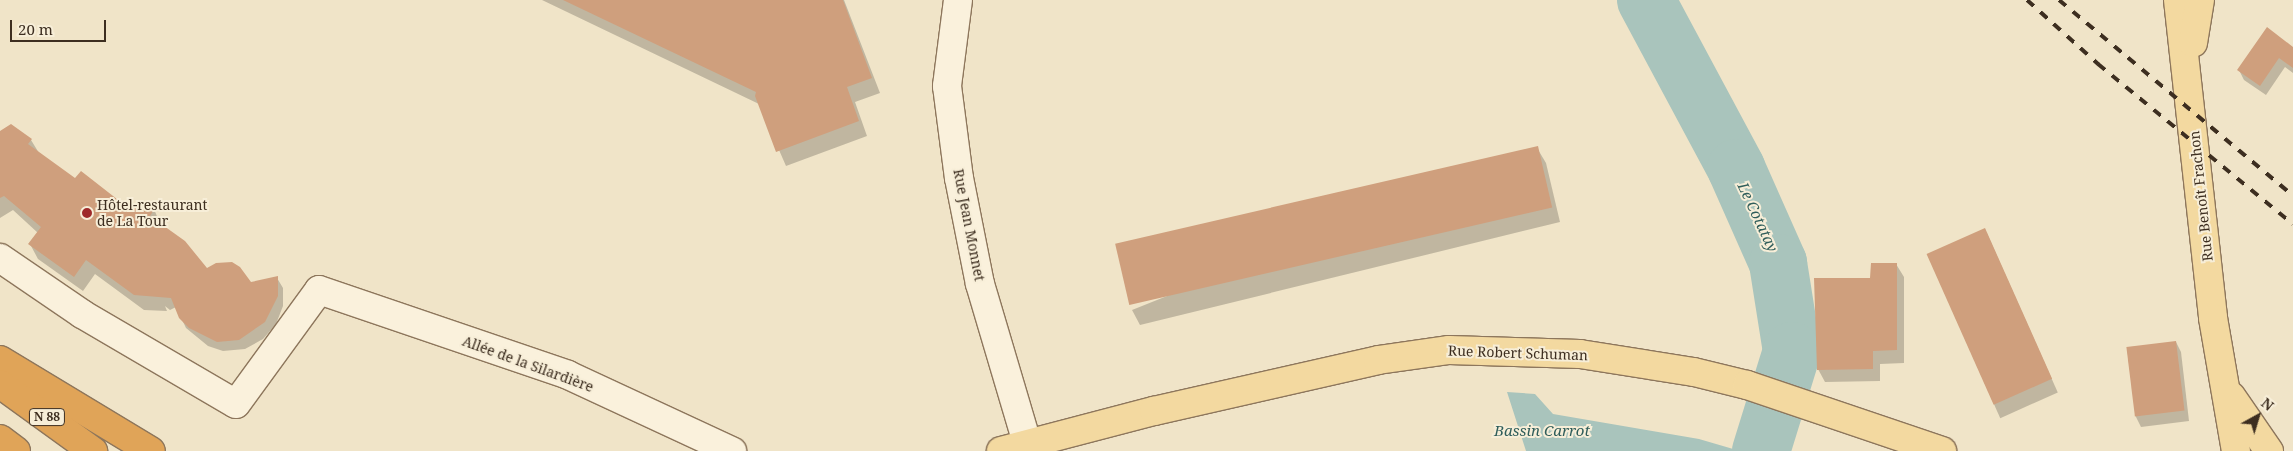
<!DOCTYPE html>
<html>
<head>
<meta charset="utf-8">
<style>
  body { margin:0 }
  #map { position:relative; width:2293px; height:451px; overflow:hidden; background:#f0e4c8; font-family:"Noto Serif",serif }
  div>[style] { position:absolute }
  .water>* { inset:0; background:#a9c4bc }
  .shadow>* { inset:0; background:#0003; transform-origin:0 0 }
  .river>* { height:58px; margin:-29px; padding:0 29px; transform-origin:29px; border-radius:29px; background:#a9c4bc }
  .building>* { inset:0; background:#cf9f7d; transform-origin:0 0 }
  .roads { filter:drop-shadow(1px 0 #8d765c) drop-shadow(-1px 0 #8d765c) drop-shadow(0 1px #8d765c) drop-shadow(0 -1px #8d765c) }
  .minor>* { height:28px; margin:-14px; padding:0 14px; transform-origin:14px; border-radius:14px; background:#faf1dc }
  .major>* { height:28px; margin:-14px; padding:0 14px; transform-origin:14px; border-radius:14px; background:#f3d9a0 }
  .highway>* { height:28px; margin:-14px; padding:0 14px; transform-origin:14px; border-radius:14px; background:#e0a458 }
  .rail>* { height:4px; margin-top:-2px; transform-origin:0; background:repeating-linear-gradient(90deg,#3d2e20 0 9px,transparent 0 18px) }
  .dots>* { width:14px; height:14px; translate:-50% -50%; box-sizing:border-box; border:2px solid #f7eed8; border-radius:50% }
  span { translate:-50% -50%; white-space:nowrap; text-align:center; line-height:1.15; -webkit-text-stroke:4px #f7eed8; paint-order:stroke }
  .shield-label span { padding:1px 4px; background:#f7eed8; border:1px solid; border-radius:4px; -webkit-text-stroke-width:0 }
  .shield-label { font-size:12px; color:#3d2e20; font-weight:700 }
  .street-label { font-size:14px; color:#3d2e20 }
  .poi-label { font-size:14px; color:#3d2e20 }
  .left { translate:0 -50%; text-align:left }
  .water-label { font-size:15px; color:#2f5d5a; font-style:italic }
  .north { position:absolute; left:2233px; top:391px; width:50px; height:50px; -webkit-text-stroke:4px #f7eed8; paint-order:stroke; rotate:39deg; font-size:14px; font-weight:700; line-height:20px; text-align:center; color:#3d2e20 }
  .north::after { content:''; display:block; margin:auto; width:18px; height:22px; background:#3d2e20; clip-path:polygon(50% 0,100% 100%,50% 72%,0 100%) }
  .scale { position:absolute; left:10px; top:20px; width:96px; height:22px; box-sizing:border-box; border:2px solid #3d2e20; border-top:0; padding-left:6px; font-size:15px; line-height:18px; white-space:nowrap; color:#3d2e20; -webkit-text-stroke:4px #f7eed8; paint-order:stroke }
</style>
</head>
<body>
<div id="map">
  <div class="water">
    <i style="clip-path:polygon(1507px 392px,1535px 394px,1553px 414px,1699px 439px,1740px 451px,1526px 451px)"></i>
  </div>
  <div class="shadow">
    <i style="clip-path:polygon(542px 0,844px 0,880px 93px,855px 102px,867px 136px,786px 166px,759px 104px)"></i>
    <i style="clip-path:polygon(2293px 48px,2293px 73px,2285px 67px,2266px 95px,2244px 80px,2239px 70px)"></i>
    <i style="clip-path:polygon(11px 125px,31px 140px,39px 153px,76px 180px,131px 212px,154px 209px,161px 226px,207px 269px,251px 283px,277px 278px,283px 288px,283px 306px,276px 324px,263px 339px,245px 349px,223px 351px,208px 346px,186px 328px,176px 307px,170px 310px,165px 306px,167px 311px,144px 310px,95px 274px,83px 291px,38px 259px,30px 244px,38px 233px,13px 210px,0 218px,0 132px)"></i>
    <i style="clip-path:polygon(1537px 148px,1546px 163px,1560px 222px,1140px 325px,1132px 310px)"></i>
    <i style="left:1985px;top:229px;width:179px;height:63px;rotate:66deg"></i>
    <i style="clip-path:polygon(1896px 264px,1904px 277px,1904px 363px,1880px 364px,1880px 381px,1825px 382px,1818px 369px,1871px 279px)"></i>
    <i style="clip-path:polygon(2176px 342px,2181px 352px,2189px 421px,2141px 427px,2136px 417px,2127px 348px)"></i>
  </div>
  <div class="river">
    <i style="left:1646px;top:0;width:191px;rotate:61.8deg"></i>
    <i style="left:1736px;top:168px;width:104px;rotate:66.1deg"></i>
    <i style="left:1778px;top:263px;width:89px;rotate:81deg"></i>
    <i style="left:1792px;top:351px;width:105px;rotate:107.2deg"></i>
  </div>
  <div class="building">
    <i style="clip-path:polygon(563px 0,843px 0,872px 78px,847px 87px,859px 121px,776px 152px,755px 96px,756px 92px)"></i>
    <i style="clip-path:polygon(2267px 27px,2293px 47px,2293px 68px,2279px 58px,2260px 86px,2237px 70px)"></i>
    <i style="clip-path:polygon(11px 124px,32px 139px,28px 144px,75px 178px,81px 171px,131px 210px,135px 205px,142px 210px,147px 202px,155px 208px,150px 216px,185px 241px,207px 268px,216px 263px,232px 262px,240px 267px,251px 282px,278px 276px,278px 296px,265px 322px,239px 340px,217px 342px,189px 328px,179px 318px,171px 298px,134px 295px,86px 260px,74px 277px,28px 244px,41px 227px,4px 196px,0 198px,0 131px)"></i>
    <i style="left:1538px;top:146px;width:63px;height:434px;rotate:77deg"></i>
    <i style="left:1985px;top:228px;width:165px;height:64px;rotate:66deg"></i>
    <i style="clip-path:polygon(1871px 263px,1897px 263px,1897px 350px,1873px 351px,1873px 369px,1817px 370px,1814px 278px,1870px 278px)"></i>
    <i style="left:2176px;top:341px;width:70px;height:50px;rotate:83deg"></i>
  </div>
  <div class="roads">
    <div class="minor">
      <i style="left:958px;top:0;width:87px;rotate:97.3deg"></i>
      <i style="left:947px;top:86px;width:93px;rotate:82.6deg"></i>
      <i style="left:959px;top:178px;width:108px;rotate:78.8deg"></i>
      <i style="left:980px;top:284px;width:169px;rotate:73.5deg"></i>
      <i style="left:0;top:258px;width:99px;rotate:34.3deg"></i>
      <i style="left:82px;top:314px;width:178px;rotate:30.3deg"></i>
      <i style="left:236px;top:404px;width:141px;rotate:-53.9deg"></i>
      <i style="left:319px;top:290px;width:263px;rotate:18.8deg"></i>
      <i style="left:568px;top:375px;width:181px;rotate:24.9deg"></i>
    </div>
    <div class="major">
      <i style="left:2178px;top:0;width:320px;rotate:83.7deg"></i>
      <i style="left:2213px;top:318px;width:135px;rotate:80.2deg"></i>
      <i style="left:2193px;top:43px;width:44px;rotate:-80.8deg"></i>
      <i style="left:2231px;top:396px;width:67px;rotate:55.4deg"></i>
      <i style="left:1001px;top:451px;width:158px;rotate:-14.7deg"></i>
      <i style="left:1154px;top:411px;width:230px;rotate:-12.8deg"></i>
      <i style="left:1378px;top:360px;width:72px;rotate:-8deg"></i>
      <i style="left:1449px;top:350px;width:131px;rotate:1.7deg"></i>
      <i style="left:1580px;top:354px;width:115px;rotate:9deg"></i>
      <i style="left:1694px;top:372px;width:55px;rotate:13.8deg"></i>
      <i style="left:1747px;top:385px;width:206px;rotate:18.7deg"></i>
    </div>
    <div class="highway">
      <i style="left:0;top:360px;width:176px;rotate:31.1deg"></i>
      <i style="left:0;top:384px;width:115px;rotate:35.8deg"></i>
      <i style="left:0;top:439px;width:20px;rotate:37deg"></i>
    </div>
  </div>
  <div class="rail">
    <i style="left:2027px;top:0;width:96px;rotate:42deg"></i>
    <i style="left:2098px;top:64px;width:252px;rotate:39.4deg"></i>
    <i style="left:2059px;top:0;width:305px;rotate:39.9deg"></i>
  </div>
  <div class="dots">
    <i style="left:87px;top:213px;background:#9e2a2b"></i>
  </div>
  <div class="shield-label">
    <span style="left:47px;top:417px">N 88</span>
  </div>
  <div class="street-label">
    <span style="left:2201px;top:196px;rotate:-96deg">Rue Benoît Frachon</span>
    <span style="left:969px;top:225px;rotate:79deg">Rue Jean Monnet</span>
    <span style="left:1518px;top:353px;rotate:2deg">Rue Robert Schuman</span>
    <span style="left:528px;top:364px;rotate:20deg">Allée de la Silardière</span>
  </div>
  <div class="poi-label">
    <span class="left" style="left:97px;top:213px">Hôtel-restaurant<br>de La Tour</span>
  </div>
  <div class="water-label">
    <span style="left:1758px;top:217px;rotate:65deg">Le Cotatay</span>
    <span style="left:1542px;top:431px">Bassin Carrot</span>
  </div>
  <div class="north">N</div>
  <div class="scale">20 m</div>
</div>
</body>
</html>
